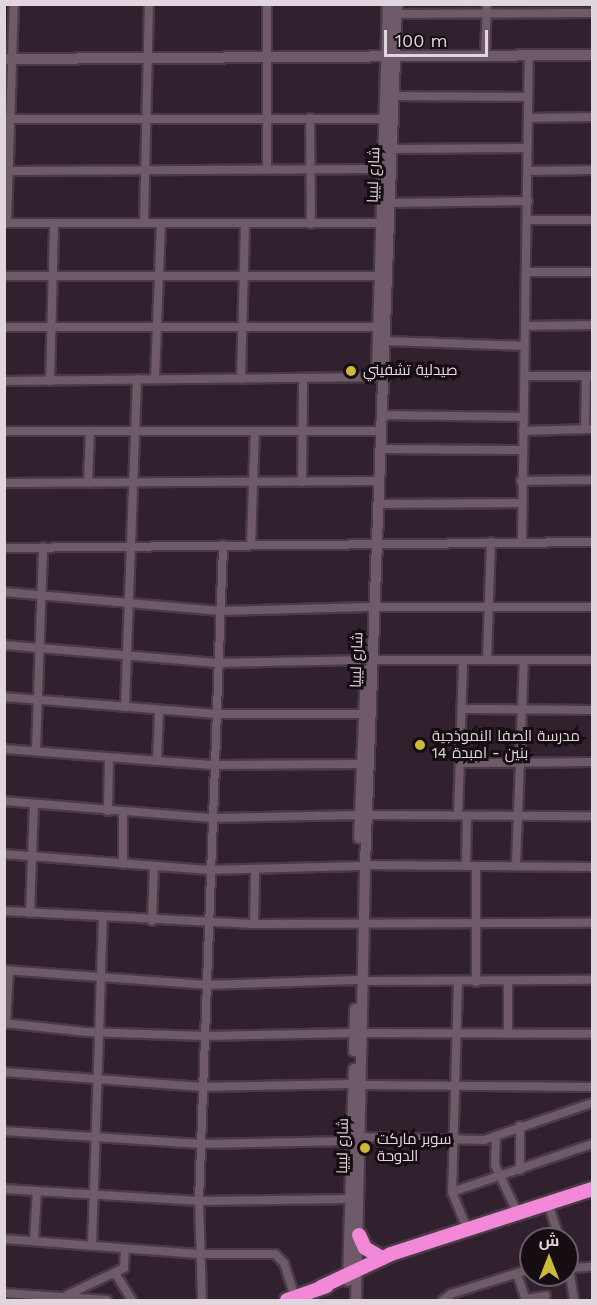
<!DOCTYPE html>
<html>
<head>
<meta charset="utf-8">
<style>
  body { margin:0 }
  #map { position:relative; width:597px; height:1305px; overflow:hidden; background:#31202d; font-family:"Work Sans",Cairo,sans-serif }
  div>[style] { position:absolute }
  .roads { filter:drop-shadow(2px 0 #493b45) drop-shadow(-2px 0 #493b45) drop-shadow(0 2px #493b45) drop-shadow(0 -2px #493b45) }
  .street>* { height:8px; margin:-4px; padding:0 4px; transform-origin:4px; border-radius:4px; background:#6e5a68 }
  .secondary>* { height:10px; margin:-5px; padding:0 5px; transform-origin:5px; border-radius:5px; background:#6e5a68 }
  .highway>* { height:14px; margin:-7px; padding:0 7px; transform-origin:7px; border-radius:7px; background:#f288d7 }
  .dots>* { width:16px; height:16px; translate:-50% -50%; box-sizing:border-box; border:3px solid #150d12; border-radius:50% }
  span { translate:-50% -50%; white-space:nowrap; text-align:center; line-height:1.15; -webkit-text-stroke:6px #150d12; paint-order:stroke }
  .street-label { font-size:15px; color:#e2d6de }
  .poi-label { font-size:15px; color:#e2d6de }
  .left { translate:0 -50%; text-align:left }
  .frame { position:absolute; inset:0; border:6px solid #e2d6de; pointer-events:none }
  .north { position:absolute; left:519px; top:1227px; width:60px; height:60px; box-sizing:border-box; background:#150d12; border:2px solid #675d64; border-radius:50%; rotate:0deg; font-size:16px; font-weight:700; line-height:24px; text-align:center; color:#e2d6de }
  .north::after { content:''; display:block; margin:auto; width:21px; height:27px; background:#cdb938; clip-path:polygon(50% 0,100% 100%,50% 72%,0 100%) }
  .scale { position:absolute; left:384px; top:30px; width:104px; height:27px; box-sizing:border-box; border:3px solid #e2d6de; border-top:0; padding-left:8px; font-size:18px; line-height:21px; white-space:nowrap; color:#e2d6de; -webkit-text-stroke:4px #150d12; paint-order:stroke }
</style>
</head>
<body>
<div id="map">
  <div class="roads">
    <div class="street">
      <i style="left:393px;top:14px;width:199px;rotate:-0.3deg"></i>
      <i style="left:485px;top:55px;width:51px;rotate:-87.8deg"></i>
      <i style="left:394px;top:96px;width:134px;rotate:0.4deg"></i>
      <i style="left:310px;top:118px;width:106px;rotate:89.5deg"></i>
      <i style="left:528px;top:118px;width:64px;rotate:-0.9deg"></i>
      <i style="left:4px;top:119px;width:380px"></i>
      <i style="left:392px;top:149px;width:135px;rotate:-0.4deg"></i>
      <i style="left:267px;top:169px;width:165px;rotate:-90deg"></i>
      <i style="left:4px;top:171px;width:379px;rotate:-0.3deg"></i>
      <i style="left:528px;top:171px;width:64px;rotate:-0.9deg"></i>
      <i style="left:390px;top:203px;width:138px;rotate:-0.8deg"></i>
      <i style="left:528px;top:220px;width:64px"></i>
      <i style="left:4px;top:223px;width:377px"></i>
      <i style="left:7px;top:223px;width:219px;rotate:-88.2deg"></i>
      <i style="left:144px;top:223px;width:219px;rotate:-88.7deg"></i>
      <i style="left:527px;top:272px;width:65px"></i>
      <i style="left:4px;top:276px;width:380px"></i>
      <i style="left:526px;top:326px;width:66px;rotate:-0.9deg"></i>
      <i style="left:4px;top:327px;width:374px"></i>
      <i style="left:385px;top:341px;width:140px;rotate:2deg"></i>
      <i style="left:525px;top:376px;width:67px"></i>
      <i style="left:155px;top:378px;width:155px;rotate:-87.8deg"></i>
      <i style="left:241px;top:379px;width:154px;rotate:-88.5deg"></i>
      <i style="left:4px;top:381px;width:372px;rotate:-0.6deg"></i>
      <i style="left:50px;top:381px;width:157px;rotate:-88.5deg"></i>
      <i style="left:382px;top:415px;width:141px;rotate:0.8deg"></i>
      <i style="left:585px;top:429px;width:53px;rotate:-88.9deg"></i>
      <i style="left:4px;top:431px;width:370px"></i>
      <i style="left:523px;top:431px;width:69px;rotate:-1.7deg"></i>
      <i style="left:380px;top:449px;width:143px;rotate:0.4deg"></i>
      <i style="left:521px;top:481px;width:71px;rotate:-0.8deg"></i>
      <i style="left:302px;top:482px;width:103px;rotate:-89.4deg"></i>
      <i style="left:4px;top:483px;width:369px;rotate:-0.3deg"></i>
      <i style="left:88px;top:483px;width:51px;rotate:-87.8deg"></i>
      <i style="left:379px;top:504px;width:143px;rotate:-0.4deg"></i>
      <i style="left:522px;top:542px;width:487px;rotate:-89.2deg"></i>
      <i style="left:251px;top:543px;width:112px;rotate:-88deg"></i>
      <i style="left:4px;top:548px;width:588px;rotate:-0.58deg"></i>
      <i style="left:4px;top:592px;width:217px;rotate:5deg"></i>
      <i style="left:220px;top:611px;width:149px;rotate:-1.5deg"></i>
      <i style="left:375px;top:607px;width:217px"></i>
      <i style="left:4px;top:645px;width:214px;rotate:4.8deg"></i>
      <i style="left:217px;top:663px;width:149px;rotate:-1.2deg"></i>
      <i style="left:373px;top:660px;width:219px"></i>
      <i style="left:487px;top:660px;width:118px;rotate:-88.1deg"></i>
      <i style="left:4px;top:697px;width:213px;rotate:4.6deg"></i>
      <i style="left:216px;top:714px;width:148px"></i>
      <i style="left:125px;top:707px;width:328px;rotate:-87.9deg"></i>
      <i style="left:463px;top:709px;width:129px;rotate:0.4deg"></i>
      <i style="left:4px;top:749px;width:211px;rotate:4.4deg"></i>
      <i style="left:214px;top:765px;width:148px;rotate:-0.4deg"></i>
      <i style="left:36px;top:751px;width:204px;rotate:-88deg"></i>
      <i style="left:157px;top:761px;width:50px;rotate:-87.7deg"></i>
      <i style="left:461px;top:763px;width:131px;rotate:-0.4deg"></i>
      <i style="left:4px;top:801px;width:209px;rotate:4.7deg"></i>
      <i style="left:212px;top:818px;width:148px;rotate:-1.2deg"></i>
      <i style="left:108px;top:811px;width:53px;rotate:-88.9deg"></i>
      <i style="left:367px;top:815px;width:225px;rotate:0.3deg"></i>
      <i style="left:458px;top:815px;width:154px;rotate:-88.1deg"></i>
      <i style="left:4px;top:854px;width:205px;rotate:4.5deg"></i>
      <i style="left:208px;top:870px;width:150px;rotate:-1.5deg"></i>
      <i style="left:123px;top:864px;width:52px;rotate:-90deg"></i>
      <i style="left:365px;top:865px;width:227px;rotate:0.5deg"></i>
      <i style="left:516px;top:865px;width:205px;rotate:-87.8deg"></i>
      <i style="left:466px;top:866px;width:50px;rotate:-88.9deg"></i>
      <i style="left:4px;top:911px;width:250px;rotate:3deg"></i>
      <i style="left:254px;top:924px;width:338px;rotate:-0.2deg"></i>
      <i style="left:30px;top:913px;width:109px;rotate:-87.9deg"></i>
      <i style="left:152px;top:921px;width:55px;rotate:-87.9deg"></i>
      <i style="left:254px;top:924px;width:53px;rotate:-88.9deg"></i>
      <i style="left:4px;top:970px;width:203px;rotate:4.2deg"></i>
      <i style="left:206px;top:985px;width:150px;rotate:-1.9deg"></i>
      <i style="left:363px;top:981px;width:229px;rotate:-0.3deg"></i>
      <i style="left:458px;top:982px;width:210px;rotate:91.6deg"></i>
      <i style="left:452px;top:1192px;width:42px;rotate:67.7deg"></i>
      <i style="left:476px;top:982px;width:116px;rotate:-90deg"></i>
      <i style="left:4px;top:1023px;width:83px;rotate:6.2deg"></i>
      <i style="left:87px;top:1032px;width:117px;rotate:2deg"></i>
      <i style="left:204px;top:1036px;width:150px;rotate:-1.1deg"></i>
      <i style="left:6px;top:1024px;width:54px;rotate:-86.8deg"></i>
      <i style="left:361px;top:1033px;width:231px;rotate:0.2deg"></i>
      <i style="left:508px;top:1033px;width:52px;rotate:-90deg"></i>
      <i style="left:4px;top:1072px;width:199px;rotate:4.3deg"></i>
      <i style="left:202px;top:1087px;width:151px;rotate:-1.1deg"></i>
      <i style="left:361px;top:1085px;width:231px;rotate:0.5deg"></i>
      <i style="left:520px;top:1126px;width:44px;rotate:90deg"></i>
      <i style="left:4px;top:1131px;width:197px;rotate:3.8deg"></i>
      <i style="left:201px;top:1144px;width:151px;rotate:-1.1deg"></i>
      <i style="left:496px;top:1136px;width:29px;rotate:92deg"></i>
      <i style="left:495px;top:1165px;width:52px;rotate:64.9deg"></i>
      <i style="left:359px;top:1137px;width:125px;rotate:1.4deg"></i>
      <i style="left:484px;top:1140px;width:114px;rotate:-18.9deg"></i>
      <i style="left:4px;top:1189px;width:195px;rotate:3.5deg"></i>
      <i style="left:199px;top:1201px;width:151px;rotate:-0.8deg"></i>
      <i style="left:452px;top:1192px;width:148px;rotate:-18.9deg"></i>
      <i style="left:547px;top:1201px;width:40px;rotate:71.1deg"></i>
      <i style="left:4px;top:1239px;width:195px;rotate:4.4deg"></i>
      <i style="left:198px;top:1254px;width:77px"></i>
      <i style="left:275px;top:1254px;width:13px;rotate:45deg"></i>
      <i style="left:284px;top:1263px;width:36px;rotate:72deg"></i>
      <i style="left:34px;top:1241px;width:50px;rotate:-86.6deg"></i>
      <i style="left:92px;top:1246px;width:327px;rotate:-88.1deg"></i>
      <i style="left:567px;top:1256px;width:45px;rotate:81deg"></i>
      <i style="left:570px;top:1268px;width:22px;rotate:-3deg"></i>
      <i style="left:115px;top:1273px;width:32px;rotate:58deg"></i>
      <i style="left:517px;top:1274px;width:28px;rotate:71deg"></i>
      <i style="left:4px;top:1293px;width:103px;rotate:3.9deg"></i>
      <i style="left:67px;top:1295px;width:63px;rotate:-25.3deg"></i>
      <i style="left:124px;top:1268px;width:19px;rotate:-87deg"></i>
      <i style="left:526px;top:1299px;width:20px;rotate:-9deg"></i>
      <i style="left:202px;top:1300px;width:99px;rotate:-91.7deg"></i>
      <i style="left:199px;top:1201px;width:656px;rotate:-87.9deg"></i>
      <i style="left:443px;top:1300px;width:10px;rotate:-37deg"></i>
      <i style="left:451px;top:1294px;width:84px;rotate:-17.4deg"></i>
    </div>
    <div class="secondary">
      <i style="left:4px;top:59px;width:588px;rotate:-0.39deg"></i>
      <i style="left:377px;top:370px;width:366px;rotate:-88.3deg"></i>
      <i style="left:359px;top:838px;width:168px;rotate:-87.6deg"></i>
      <i style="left:354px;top:1051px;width:42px;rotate:-88.6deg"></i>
      <i style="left:348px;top:1281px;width:212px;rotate:-88.4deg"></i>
      <i style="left:356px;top:1300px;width:435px;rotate:-88.8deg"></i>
      <i style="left:365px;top:865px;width:862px;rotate:-87.87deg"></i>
    </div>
    <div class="highway">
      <i style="left:359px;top:1235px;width:14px;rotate:65deg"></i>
      <i style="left:365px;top:1248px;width:20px;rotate:30deg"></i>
      <i style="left:321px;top:1287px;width:77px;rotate:-25.2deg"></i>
      <i style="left:391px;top:1254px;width:211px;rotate:-17.9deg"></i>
      <i style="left:287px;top:1300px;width:42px;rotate:-19.3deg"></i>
    </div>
  </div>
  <div class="dots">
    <i style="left:351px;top:371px;background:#cdb938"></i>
    <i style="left:420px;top:745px;background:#cdb938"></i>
    <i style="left:365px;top:1148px;background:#cdb938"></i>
  </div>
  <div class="street-label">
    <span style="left:374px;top:175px;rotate:-88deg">شارع ليبيا</span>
    <span style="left:357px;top:660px;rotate:-88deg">شارع ليبيا</span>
    <span style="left:343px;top:1146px;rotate:-89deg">شارع ليبيا</span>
  </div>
  <div class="poi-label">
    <span class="left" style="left:363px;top:371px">صيدلية تشفيني</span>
    <span class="left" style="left:432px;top:745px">مدرسة الصفا النموذجية<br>بنين - امبدة 14</span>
    <span class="left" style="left:377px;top:1148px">سوبر ماركت<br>الدوحة</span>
  </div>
  <div class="frame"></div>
  <div class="north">ش</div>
  <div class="scale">100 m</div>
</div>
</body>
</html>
